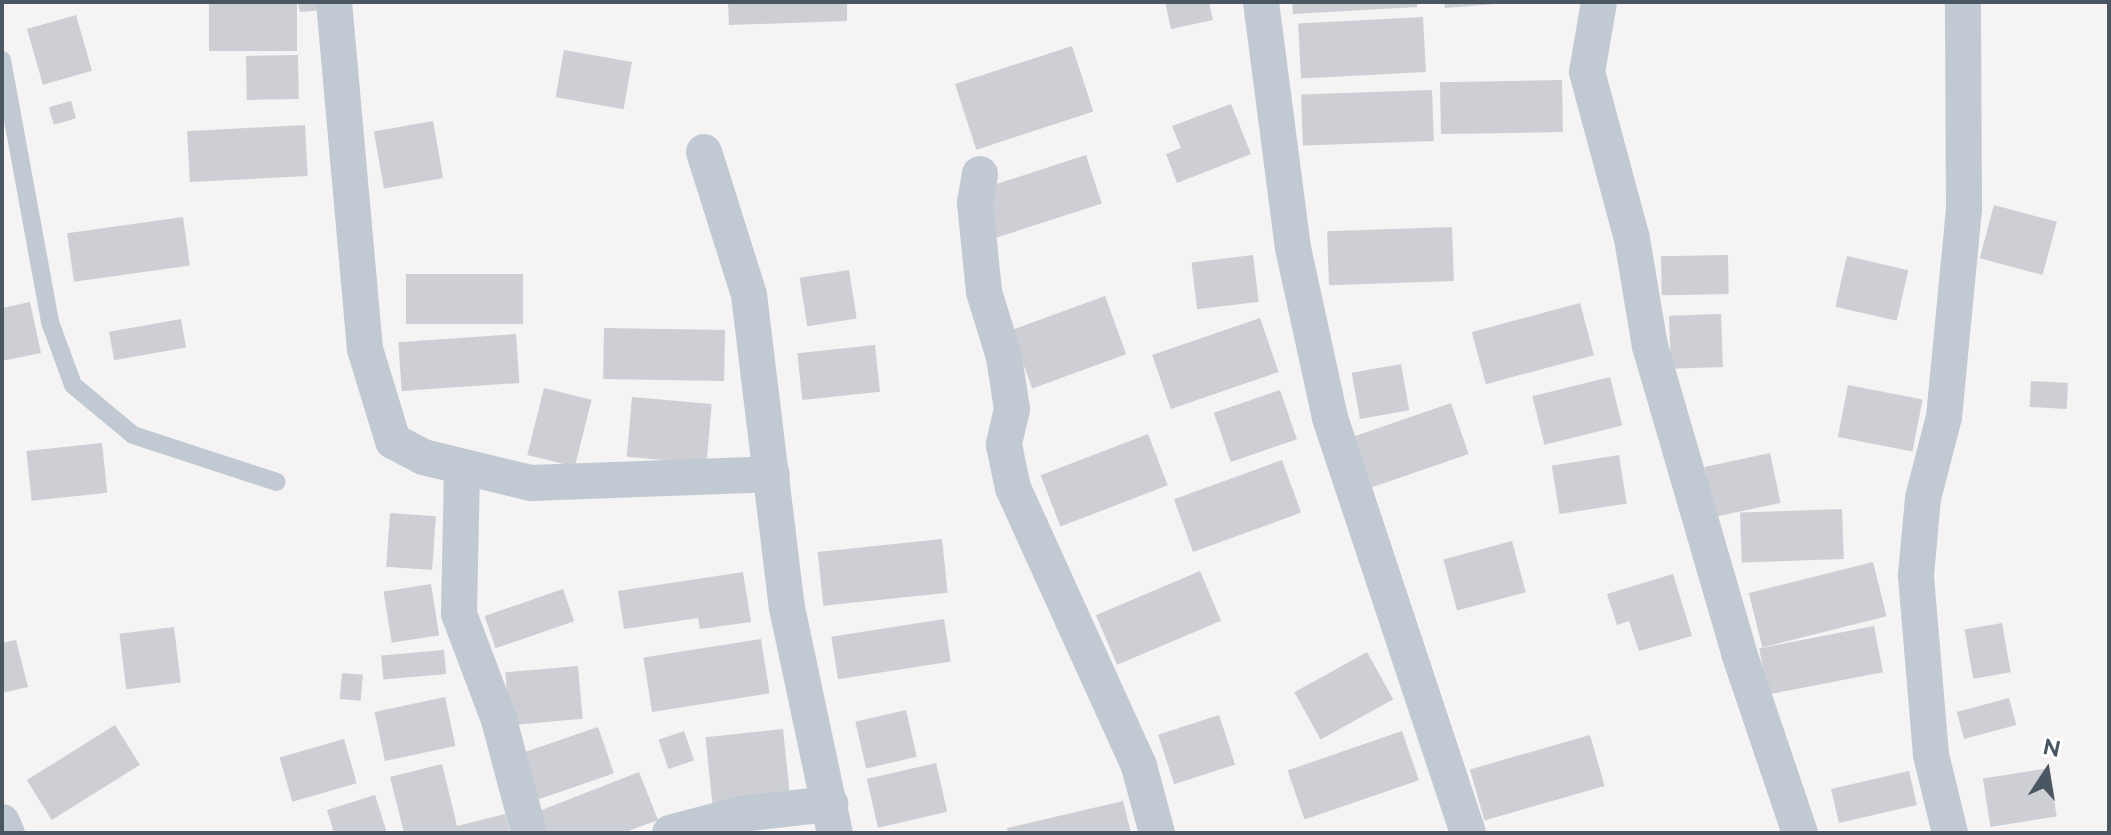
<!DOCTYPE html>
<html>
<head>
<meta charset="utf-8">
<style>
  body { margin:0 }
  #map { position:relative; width:2111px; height:835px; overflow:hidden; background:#f5f3f3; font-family:Raleway,sans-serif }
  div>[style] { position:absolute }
  .building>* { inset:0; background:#cdcfd5; transform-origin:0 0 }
  .lane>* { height:18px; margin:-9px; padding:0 9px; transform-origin:9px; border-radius:9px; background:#c1cad2 }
  .street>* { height:36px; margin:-18px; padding:0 18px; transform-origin:18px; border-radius:18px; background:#c1cad2 }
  span { translate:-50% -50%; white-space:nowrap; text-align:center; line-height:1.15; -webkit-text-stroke:7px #fff; paint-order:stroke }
  .frame { position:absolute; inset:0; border:4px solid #4a5661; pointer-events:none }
  .north { position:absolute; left:2007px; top:731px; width:80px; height:80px; -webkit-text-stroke:6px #fff; paint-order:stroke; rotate:12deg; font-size:22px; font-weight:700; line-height:32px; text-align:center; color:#4a5661 }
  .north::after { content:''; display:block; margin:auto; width:28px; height:36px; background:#4a5661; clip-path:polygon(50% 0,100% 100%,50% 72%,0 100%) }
</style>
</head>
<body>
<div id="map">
  <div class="building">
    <i style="left:209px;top:2px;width:88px;height:49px"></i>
    <i style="clip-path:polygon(298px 2px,324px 2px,325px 10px,300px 12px)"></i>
    <i style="clip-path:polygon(728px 2px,847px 2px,847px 21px,729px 25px)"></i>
    <i style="clip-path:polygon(1165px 2px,1209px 2px,1213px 20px,1171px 29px)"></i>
    <i style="clip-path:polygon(1292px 2px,1417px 2px,1417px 7px,1293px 14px)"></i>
    <i style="clip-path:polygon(1444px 2px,1494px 2px,1494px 4px,1445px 8px)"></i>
    <i style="left:76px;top:15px;width:58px;height:51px;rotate:74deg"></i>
    <i style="left:1423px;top:17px;width:55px;height:125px;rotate:87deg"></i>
    <i style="left:1072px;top:46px;width:69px;height:123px;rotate:72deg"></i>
    <i style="left:564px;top:50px;width:69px;height:48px;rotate:10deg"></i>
    <i style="left:298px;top:55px;width:44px;height:52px;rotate:89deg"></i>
    <i style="left:1562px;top:80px;width:52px;height:122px;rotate:89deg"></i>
    <i style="left:1432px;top:90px;width:51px;height:131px;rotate:88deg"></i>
    <i style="left:71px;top:101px;width:18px;height:23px;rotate:74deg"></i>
    <i style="clip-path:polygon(1231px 104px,1251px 154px,1177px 183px,1166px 154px,1181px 148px,1172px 126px)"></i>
    <i style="left:433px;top:121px;width:58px;height:60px;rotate:80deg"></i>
    <i style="left:305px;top:125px;width:51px;height:118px;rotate:87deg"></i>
    <i style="left:1086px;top:155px;width:51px;height:112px;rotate:72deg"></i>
    <i style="left:1994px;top:205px;width:65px;height:55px;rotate:15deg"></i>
    <i style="left:183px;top:217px;width:49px;height:117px;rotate:82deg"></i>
    <i style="left:1452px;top:227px;width:54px;height:125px;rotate:88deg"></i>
    <i style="left:1253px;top:255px;width:47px;height:62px;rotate:83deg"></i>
    <i style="left:1728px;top:255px;width:39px;height:67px;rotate:89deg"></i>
    <i style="left:1847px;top:256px;width:63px;height:52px;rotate:13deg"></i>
    <i style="left:849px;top:270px;width:49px;height:50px;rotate:81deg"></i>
    <i style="left:523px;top:274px;width:50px;height:117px;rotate:90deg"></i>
    <i style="left:1105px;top:296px;width:62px;height:100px;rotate:70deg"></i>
    <i style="clip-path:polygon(30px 302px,41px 353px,2px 361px,2px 308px)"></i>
    <i style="left:1580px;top:303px;width:54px;height:112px;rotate:75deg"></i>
    <i style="left:1721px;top:314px;width:53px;height:52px;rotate:88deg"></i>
    <i style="left:1260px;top:318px;width:57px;height:114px;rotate:71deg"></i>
    <i style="left:181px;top:319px;width:29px;height:73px;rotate:80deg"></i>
    <i style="left:604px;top:328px;width:121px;height:51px;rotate:1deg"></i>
    <i style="left:516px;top:334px;width:49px;height:118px;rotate:86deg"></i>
    <i style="left:875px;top:345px;width:47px;height:78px;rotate:84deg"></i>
    <i style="left:1401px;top:364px;width:47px;height:50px;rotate:80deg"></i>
    <i style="left:1610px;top:377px;width:50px;height:80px;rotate:76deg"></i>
    <i style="left:2031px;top:381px;width:37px;height:26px;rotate:3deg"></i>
    <i style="left:1848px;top:385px;width:76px;height:53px;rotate:11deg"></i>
    <i style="left:544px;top:388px;width:49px;height:69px;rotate:14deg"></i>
    <i style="left:1280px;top:390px;width:52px;height:70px;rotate:71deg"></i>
    <i style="left:632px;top:397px;width:80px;height:60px;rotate:5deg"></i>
    <i style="left:1451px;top:403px;width:54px;height:102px;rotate:71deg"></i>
    <i style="left:1148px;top:434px;width:55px;height:115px;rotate:69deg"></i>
    <i style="left:102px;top:443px;width:50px;height:76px;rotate:84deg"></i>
    <i style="left:1770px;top:453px;width:51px;height:67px;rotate:78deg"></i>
    <i style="left:1619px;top:455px;width:49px;height:68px;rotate:81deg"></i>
    <i style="left:1282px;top:460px;width:56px;height:115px;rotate:70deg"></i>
    <i style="left:1842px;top:509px;width:50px;height:102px;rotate:88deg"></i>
    <i style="left:390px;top:513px;width:46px;height:54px;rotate:4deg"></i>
    <i style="left:942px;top:539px;width:54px;height:125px;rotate:84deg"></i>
    <i style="left:1512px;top:541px;width:53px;height:71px;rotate:75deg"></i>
    <i style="left:1873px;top:562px;width:56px;height:128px;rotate:76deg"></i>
    <i style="left:1200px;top:571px;width:54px;height:113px;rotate:67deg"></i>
    <i style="clip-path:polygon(743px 572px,751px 622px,700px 629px,698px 618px,624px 629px,618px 591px)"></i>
    <i style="clip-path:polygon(1673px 574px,1692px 636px,1639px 651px,1629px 621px,1617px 625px,1607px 594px)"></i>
    <i style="left:431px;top:584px;width:52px;height:48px;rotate:81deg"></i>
    <i style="left:563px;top:589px;width:34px;height:83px;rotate:71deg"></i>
    <i style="left:944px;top:619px;width:43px;height:114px;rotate:81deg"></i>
    <i style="left:2002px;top:623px;width:50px;height:38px;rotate:80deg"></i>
    <i style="left:1874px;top:626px;width:47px;height:117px;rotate:79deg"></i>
    <i style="left:174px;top:627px;width:56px;height:55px;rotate:83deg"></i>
    <i style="left:761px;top:639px;width:55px;height:119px;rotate:81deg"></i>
    <i style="clip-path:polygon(16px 640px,28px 687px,2px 693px,2px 643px)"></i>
    <i style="left:444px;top:650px;width:24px;height:63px;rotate:85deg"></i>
    <i style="left:1367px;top:652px;width:54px;height:83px;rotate:61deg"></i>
    <i style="left:578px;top:666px;width:53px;height:73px;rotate:85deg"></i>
    <i style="left:342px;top:673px;width:21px;height:26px;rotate:5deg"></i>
    <i style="left:445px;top:697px;width:50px;height:72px;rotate:78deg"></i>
    <i style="left:2009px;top:698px;width:28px;height:54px;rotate:75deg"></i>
    <i style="left:906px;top:710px;width:48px;height:52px;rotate:77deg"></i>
    <i style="left:1219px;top:715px;width:52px;height:64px;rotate:72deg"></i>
    <i style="left:115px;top:725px;width:47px;height:104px;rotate:58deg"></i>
    <i style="left:598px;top:727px;width:49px;height:81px;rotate:71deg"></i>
    <i style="left:783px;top:729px;width:69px;height:78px;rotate:84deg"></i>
    <i style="left:684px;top:731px;width:31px;height:27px;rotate:71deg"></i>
    <i style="left:1402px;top:731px;width:52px;height:121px;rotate:71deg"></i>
    <i style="left:1590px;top:735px;width:53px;height:125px;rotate:74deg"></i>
    <i style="left:344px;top:739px;width:46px;height:67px;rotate:74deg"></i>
    <i style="left:936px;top:763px;width:50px;height:71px;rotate:77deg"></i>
    <i style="clip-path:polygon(442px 764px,457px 826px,505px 814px,510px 833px,404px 833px,390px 777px)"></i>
    <i style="left:2049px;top:768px;width:49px;height:67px;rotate:81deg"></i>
    <i style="left:1909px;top:771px;width:35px;height:80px;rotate:77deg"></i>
    <i style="clip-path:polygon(639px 772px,658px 820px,623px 833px,548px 833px,539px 811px)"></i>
    <i style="clip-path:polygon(375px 795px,387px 833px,334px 833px,327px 810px)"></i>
    <i style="clip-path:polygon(1123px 801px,1131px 833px,1008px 833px,1007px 828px)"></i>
  </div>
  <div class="lane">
    <i style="left:2px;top:60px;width:266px;rotate:79.6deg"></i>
    <i style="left:50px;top:322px;width:67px;rotate:69.9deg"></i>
    <i style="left:73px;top:385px;width:78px;rotate:39.8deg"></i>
    <i style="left:133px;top:435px;width:151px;rotate:18.1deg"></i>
  </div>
  <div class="street">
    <i style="left:334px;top:2px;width:348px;rotate:84.9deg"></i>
    <i style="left:365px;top:349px;width:96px;rotate:73.1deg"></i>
    <i style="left:393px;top:441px;width:34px;rotate:28deg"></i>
    <i style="left:423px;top:457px;width:111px;rotate:13.5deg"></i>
    <i style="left:531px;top:483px;width:241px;rotate:-2.1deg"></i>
    <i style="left:1261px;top:2px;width:248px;rotate:82.6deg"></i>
    <i style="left:1293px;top:248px;width:174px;rotate:77.7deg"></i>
    <i style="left:1330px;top:418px;width:437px;rotate:71.6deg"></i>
    <i style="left:1599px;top:2px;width:71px;rotate:99.7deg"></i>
    <i style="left:1587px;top:72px;width:173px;rotate:74.9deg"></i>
    <i style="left:1632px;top:239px;width:109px;rotate:80.5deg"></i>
    <i style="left:1650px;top:346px;width:320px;rotate:73.8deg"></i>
    <i style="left:1739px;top:653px;width:190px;rotate:71.3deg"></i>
    <i style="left:704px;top:152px;width:150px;rotate:72.5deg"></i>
    <i style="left:749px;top:295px;width:315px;rotate:83.1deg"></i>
    <i style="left:787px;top:608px;width:230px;rotate:78deg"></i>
    <i style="left:980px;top:174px;width:29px;rotate:100deg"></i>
    <i style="left:975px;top:203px;width:89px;rotate:84.2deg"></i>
    <i style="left:984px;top:292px;width:68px;rotate:72.9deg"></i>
    <i style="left:1004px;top:357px;width:53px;rotate:81.3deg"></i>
    <i style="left:1012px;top:409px;width:37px;rotate:103deg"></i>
    <i style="left:1004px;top:445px;width:44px;rotate:78.2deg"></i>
    <i style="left:1013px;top:488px;width:305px;rotate:65.6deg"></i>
    <i style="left:1139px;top:766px;width:69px;rotate:75deg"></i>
    <i style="left:462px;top:469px;width:145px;rotate:91.2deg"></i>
    <i style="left:459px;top:614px;width:113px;rotate:69.3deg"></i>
    <i style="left:499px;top:720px;width:117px;rotate:75.1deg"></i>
    <i style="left:2px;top:822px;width:12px;rotate:66deg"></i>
    <i style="left:670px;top:833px;width:73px;rotate:-15deg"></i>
    <i style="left:741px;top:814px;width:90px;rotate:-6.4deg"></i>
    <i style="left:1950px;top:833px;width:80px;rotate:-103.7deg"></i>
    <i style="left:1931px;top:755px;width:181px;rotate:-94.8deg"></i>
    <i style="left:1916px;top:575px;width:77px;rotate:-84.8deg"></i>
    <i style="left:1923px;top:498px;width:84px;rotate:-75.5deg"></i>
    <i style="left:1944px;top:417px;width:209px;rotate:-84.5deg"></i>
    <i style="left:1964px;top:209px;width:207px;rotate:-90.3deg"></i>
  </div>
  <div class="frame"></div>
  <div class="north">N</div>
</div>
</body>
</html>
